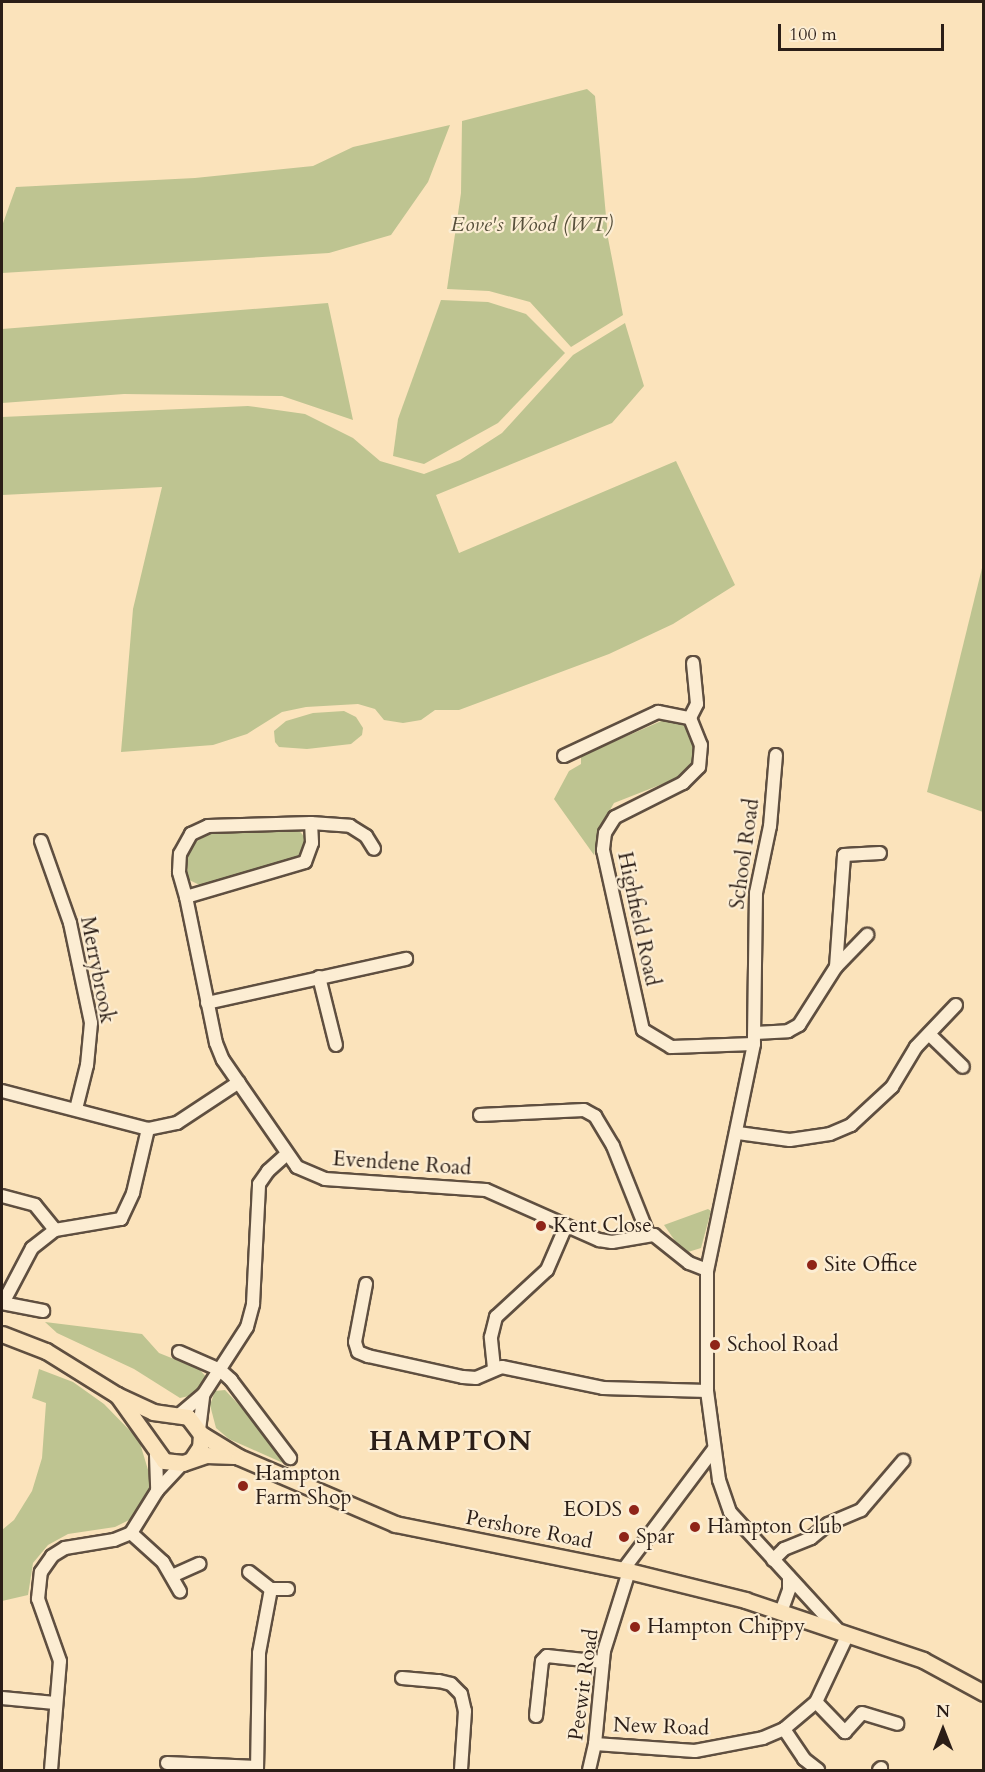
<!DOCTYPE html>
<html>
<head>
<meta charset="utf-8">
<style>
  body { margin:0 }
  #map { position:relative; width:985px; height:1772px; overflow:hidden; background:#fbe3bb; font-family:Cardo,serif }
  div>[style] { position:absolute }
  .green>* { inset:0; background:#bec491 }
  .roads { filter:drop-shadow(2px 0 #5f4f40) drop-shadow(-2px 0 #5f4f40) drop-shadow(0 2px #5f4f40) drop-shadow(0 -2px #5f4f40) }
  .minor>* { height:12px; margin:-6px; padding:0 6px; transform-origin:6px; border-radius:6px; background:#fcedd3 }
  .major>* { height:15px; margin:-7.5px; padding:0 7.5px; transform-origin:7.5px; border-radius:7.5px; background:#fbe3bb }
  .dots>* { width:16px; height:16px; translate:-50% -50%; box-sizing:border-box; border:3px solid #fcedd3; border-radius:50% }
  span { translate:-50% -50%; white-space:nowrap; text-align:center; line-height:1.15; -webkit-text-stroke:4.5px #fcedd3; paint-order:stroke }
  .park-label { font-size:21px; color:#57503c; font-style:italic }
  .street-label { font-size:21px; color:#2b1e17 }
  .poi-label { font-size:21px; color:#2b1e17 }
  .left { translate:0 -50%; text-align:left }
  .right { translate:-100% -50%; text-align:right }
  .district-label { font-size:27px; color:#2b1e17; font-weight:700; letter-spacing:1.5px }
  .frame { position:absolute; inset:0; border:3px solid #2b1e17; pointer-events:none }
  .north { position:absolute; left:913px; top:1700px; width:60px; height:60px; -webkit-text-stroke:4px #fcedd3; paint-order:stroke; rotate:0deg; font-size:16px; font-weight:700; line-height:24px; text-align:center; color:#2b1e17 }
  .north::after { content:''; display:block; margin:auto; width:21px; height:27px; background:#2b1e17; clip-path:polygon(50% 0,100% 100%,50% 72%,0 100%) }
  .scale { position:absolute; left:778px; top:24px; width:166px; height:27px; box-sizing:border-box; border:3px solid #2b1e17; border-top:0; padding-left:8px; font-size:18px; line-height:21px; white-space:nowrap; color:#2b1e17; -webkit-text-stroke:4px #fcedd3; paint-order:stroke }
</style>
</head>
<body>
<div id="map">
  <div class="green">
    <i style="clip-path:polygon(587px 89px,595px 96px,608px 238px,623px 315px,571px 347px,530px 302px,489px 291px,447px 289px,461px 193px,462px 121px)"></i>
    <i style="clip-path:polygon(450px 125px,428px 182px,391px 235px,329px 253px,2px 273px,2px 226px,16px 187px,195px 178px,313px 166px,353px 147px)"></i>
    <i style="clip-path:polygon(441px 300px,488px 302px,526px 314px,565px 353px,498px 423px,424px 464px,393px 456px,398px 419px)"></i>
    <i style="clip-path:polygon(328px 303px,353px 420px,282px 396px,124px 394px,2px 403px,2px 329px)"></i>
    <i style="clip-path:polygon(625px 323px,644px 386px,612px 423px,436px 495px,459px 553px,676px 461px,735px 585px,673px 624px,609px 654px,459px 710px,435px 710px,421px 720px,403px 723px,384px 720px,375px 709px,358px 704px,306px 707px,282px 712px,247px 734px,213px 745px,121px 752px,133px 609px,162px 487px,2px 495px,2px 417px,248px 406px,305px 414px,353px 438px,380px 461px,424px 474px,460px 460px,502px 433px,573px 355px)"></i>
    <i style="clip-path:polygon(983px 564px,983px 812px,927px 792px)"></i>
    <i style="clip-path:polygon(344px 711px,356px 717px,363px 728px,362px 735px,351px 744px,307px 749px,279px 747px,275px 742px,274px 731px,286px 721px,313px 713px)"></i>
    <i style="clip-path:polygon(666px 719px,681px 723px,693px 735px,694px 761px,675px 779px,614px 803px,600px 827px,594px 855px,554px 799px,569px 771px,581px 764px,581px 756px)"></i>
    <i style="clip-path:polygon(297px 828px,307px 840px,301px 858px,204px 887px,187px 879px,188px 848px,207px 834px)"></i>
    <i style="clip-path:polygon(708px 1209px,711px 1211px,701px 1248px,688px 1252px,680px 1248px,664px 1225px)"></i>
    <i style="clip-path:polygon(45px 1322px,142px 1334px,159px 1353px,199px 1369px,209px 1380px,198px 1394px,180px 1398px,134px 1369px,57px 1333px)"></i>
    <i style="clip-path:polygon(39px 1369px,73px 1382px,104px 1404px,139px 1440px,152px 1483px,148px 1499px,131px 1519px,115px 1527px,68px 1534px,48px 1545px,33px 1563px,28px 1595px,2px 1601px,2px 1530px,14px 1520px,32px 1491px,42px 1458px,46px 1403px,32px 1398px)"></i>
    <i style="clip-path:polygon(225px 1390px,254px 1421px,283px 1463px,229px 1439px,216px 1428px,210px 1405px,215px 1391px)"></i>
  </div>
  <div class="roads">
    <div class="minor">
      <i style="left:693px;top:663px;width:41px;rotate:84.4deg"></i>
      <i style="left:697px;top:704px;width:16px;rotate:117deg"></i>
      <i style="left:690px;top:718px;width:29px;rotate:68deg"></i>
      <i style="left:701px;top:745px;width:22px;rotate:95deg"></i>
      <i style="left:699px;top:767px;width:23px;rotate:135deg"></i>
      <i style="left:683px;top:783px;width:76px;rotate:153.4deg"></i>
      <i style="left:615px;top:817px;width:19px;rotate:122deg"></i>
      <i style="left:605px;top:833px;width:17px;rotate:97deg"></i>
      <i style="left:603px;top:850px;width:184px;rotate:77.5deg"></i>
      <i style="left:643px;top:1030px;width:33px;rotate:31deg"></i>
      <i style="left:671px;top:1047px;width:83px;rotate:-2.1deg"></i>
      <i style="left:776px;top:755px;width:71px;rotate:94.8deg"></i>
      <i style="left:770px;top:826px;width:68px;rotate:101.8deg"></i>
      <i style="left:756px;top:893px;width:151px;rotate:90.8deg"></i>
      <i style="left:754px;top:1044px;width:231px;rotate:101.7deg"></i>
      <i style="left:707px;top:1270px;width:121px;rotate:90deg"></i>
      <i style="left:707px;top:1391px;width:90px;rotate:82.3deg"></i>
      <i style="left:719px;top:1480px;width:34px;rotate:71deg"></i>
      <i style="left:730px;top:1512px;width:160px;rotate:47.5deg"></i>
      <i style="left:564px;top:756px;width:104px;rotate:-25.1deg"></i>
      <i style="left:658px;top:712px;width:33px;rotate:11deg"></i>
      <i style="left:311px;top:823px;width:39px;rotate:4deg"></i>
      <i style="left:350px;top:826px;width:19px;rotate:32deg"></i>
      <i style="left:366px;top:836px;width:15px;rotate:58deg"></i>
      <i style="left:41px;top:841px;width:87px;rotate:70.5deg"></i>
      <i style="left:70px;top:923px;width:102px;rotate:78.1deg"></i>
      <i style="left:91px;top:1023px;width:42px;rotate:95.4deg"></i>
      <i style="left:87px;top:1065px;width:45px;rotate:104deg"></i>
      <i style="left:186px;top:897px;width:26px;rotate:-106deg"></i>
      <i style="left:179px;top:872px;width:18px;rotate:-87deg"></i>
      <i style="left:180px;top:854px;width:23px;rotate:-61deg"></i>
      <i style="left:191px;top:834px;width:19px;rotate:-25deg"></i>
      <i style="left:208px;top:826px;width:103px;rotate:-1.7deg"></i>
      <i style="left:311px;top:823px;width:20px;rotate:87deg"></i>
      <i style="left:312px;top:843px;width:20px;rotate:110deg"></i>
      <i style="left:305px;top:862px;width:124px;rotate:163.6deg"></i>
      <i style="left:186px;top:897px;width:149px;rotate:78.4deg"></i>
      <i style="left:216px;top:1043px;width:18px;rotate:68deg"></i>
      <i style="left:223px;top:1060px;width:130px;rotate:55.3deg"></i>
      <i style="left:297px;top:1167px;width:30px;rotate:23deg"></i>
      <i style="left:325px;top:1179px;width:161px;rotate:3.9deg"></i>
      <i style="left:486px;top:1190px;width:124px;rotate:23.9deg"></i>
      <i style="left:599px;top:1240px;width:13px;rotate:9deg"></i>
      <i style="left:612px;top:1242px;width:43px;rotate:-9.5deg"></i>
      <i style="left:654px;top:1235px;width:45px;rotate:38.7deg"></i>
      <i style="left:689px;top:1263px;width:19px;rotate:21deg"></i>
      <i style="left:836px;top:967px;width:45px;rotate:-45.9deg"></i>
      <i style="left:319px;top:977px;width:70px;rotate:76deg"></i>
      <i style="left:207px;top:1003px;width:204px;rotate:-12.5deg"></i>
      <i style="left:755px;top:1033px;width:33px;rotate:-3deg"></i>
      <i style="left:788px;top:1031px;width:13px;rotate:-29deg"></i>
      <i style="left:799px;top:1025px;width:69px;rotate:-57.5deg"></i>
      <i style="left:836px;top:967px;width:112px;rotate:-85.9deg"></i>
      <i style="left:844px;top:855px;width:36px;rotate:-3deg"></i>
      <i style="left:929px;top:1034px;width:47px;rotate:44.1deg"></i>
      <i style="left:2px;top:1091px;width:151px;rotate:14.6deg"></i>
      <i style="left:148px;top:1129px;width:30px;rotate:-12deg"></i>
      <i style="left:177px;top:1123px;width:74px;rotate:-33.5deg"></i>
      <i style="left:480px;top:1115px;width:104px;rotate:-2.8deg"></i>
      <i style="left:584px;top:1110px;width:13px;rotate:29deg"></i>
      <i style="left:595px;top:1116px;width:35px;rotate:59deg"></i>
      <i style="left:613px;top:1146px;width:95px;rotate:68.3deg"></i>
      <i style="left:738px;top:1133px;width:52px;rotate:7.7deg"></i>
      <i style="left:790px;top:1140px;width:40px;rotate:-8.5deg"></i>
      <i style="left:830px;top:1134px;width:23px;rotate:-23deg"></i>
      <i style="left:851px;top:1125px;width:56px;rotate:-42.8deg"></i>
      <i style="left:892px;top:1087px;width:47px;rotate:-59deg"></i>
      <i style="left:916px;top:1047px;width:58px;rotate:-46.4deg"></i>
      <i style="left:2px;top:1196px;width:34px;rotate:15deg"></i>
      <i style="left:35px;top:1205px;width:32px;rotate:51deg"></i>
      <i style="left:55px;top:1230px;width:67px;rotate:-9.5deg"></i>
      <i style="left:121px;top:1219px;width:29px;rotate:-65deg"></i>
      <i style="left:133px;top:1193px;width:66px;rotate:-76.8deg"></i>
      <i style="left:366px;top:1284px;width:59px;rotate:100.7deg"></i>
      <i style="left:355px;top:1342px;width:10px;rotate:73deg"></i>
      <i style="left:358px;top:1352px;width:11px;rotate:22deg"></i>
      <i style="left:368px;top:1356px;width:97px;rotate:12.5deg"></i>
      <i style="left:463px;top:1377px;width:13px;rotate:4deg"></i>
      <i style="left:476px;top:1378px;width:28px;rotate:-23deg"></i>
      <i style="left:502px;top:1367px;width:103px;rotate:11.7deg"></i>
      <i style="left:603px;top:1388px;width:104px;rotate:1.7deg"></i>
      <i style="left:2px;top:1303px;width:42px;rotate:11deg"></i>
      <i style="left:3px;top:1303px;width:62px;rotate:-62.2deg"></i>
      <i style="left:32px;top:1248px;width:29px;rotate:-38deg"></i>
      <i style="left:179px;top:1352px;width:45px;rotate:23.7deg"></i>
      <i style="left:220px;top:1370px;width:15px;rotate:42deg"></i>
      <i style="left:231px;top:1380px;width:98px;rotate:52.9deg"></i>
      <i style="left:494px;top:1368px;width:31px;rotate:-96deg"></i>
      <i style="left:491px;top:1337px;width:21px;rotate:-76deg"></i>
      <i style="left:496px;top:1317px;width:69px;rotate:-42.7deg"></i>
      <i style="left:547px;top:1270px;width:48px;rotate:-66.6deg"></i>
      <i style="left:180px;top:1414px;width:30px;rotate:-40deg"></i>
      <i style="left:203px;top:1395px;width:81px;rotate:-57.1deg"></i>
      <i style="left:247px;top:1327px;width:24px;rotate:-75deg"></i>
      <i style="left:253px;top:1304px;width:120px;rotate:-87.1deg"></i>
      <i style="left:259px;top:1184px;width:16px;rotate:-55deg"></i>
      <i style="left:268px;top:1171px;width:25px;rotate:-42deg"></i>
      <i style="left:199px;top:1430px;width:35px;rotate:-83deg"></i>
      <i style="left:156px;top:1455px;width:36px;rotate:88deg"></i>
      <i style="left:131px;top:1533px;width:43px;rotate:42.2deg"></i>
      <i style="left:163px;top:1562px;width:34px;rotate:60deg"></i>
      <i style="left:773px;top:1560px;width:16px;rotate:-45deg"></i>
      <i style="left:784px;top:1549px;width:29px;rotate:-22deg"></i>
      <i style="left:811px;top:1538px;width:22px;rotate:-39deg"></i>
      <i style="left:828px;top:1524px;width:36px;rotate:-23deg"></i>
      <i style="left:861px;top:1510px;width:65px;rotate:-49.4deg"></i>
      <i style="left:623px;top:1570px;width:150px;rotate:-53.1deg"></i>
      <i style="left:249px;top:1572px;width:28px;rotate:38deg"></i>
      <i style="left:271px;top:1589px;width:17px"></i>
      <i style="left:172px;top:1576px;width:30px;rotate:-24deg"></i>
      <i style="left:781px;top:1612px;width:23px;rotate:-70deg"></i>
      <i style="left:789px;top:1590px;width:13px;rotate:-90deg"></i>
      <i style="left:402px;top:1678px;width:37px;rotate:5deg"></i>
      <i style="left:439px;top:1681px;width:12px;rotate:14deg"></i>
      <i style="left:451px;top:1684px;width:14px;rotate:45deg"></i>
      <i style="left:461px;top:1694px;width:17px;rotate:77deg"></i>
      <i style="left:465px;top:1711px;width:59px;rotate:93.9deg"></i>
      <i style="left:2px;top:1698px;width:53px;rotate:5.4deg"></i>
      <i style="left:816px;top:1702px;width:42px;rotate:46deg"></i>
      <i style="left:845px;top:1732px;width:25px;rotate:-48deg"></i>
      <i style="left:862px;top:1713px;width:37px;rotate:17deg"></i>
      <i style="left:536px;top:1716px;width:55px;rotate:-83.8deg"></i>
      <i style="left:542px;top:1661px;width:7px;rotate:-45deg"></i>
      <i style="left:547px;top:1656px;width:56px;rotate:6.1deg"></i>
      <i style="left:784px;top:1729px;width:36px;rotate:56deg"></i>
      <i style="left:804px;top:1759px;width:18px;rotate:38deg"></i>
      <i style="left:595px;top:1744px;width:100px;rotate:4deg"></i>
      <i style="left:695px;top:1751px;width:69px;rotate:-10.8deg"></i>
      <i style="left:763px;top:1738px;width:23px;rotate:-23deg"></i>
      <i style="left:784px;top:1729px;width:42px;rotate:-40.2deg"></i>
      <i style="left:816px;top:1702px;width:75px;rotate:-64.8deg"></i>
      <i style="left:167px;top:1763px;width:90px;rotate:2.5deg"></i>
      <i style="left:51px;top:1770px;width:109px;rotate:-85.3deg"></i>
      <i style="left:60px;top:1661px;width:66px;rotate:-109.5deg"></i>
      <i style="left:38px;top:1599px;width:27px;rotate:-84deg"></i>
      <i style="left:41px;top:1572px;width:19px;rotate:-55deg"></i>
      <i style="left:52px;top:1556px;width:15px;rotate:-32deg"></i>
      <i style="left:65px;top:1548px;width:50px;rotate:-9.3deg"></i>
      <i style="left:114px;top:1540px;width:18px;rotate:-22deg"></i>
      <i style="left:131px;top:1533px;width:49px;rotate:-58.2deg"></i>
      <i style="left:157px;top:1491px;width:38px;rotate:-47deg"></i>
      <i style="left:257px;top:1770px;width:117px;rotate:-89deg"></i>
      <i style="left:259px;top:1653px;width:65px;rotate:-79.4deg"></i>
      <i style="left:589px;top:1770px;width:27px;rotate:-77deg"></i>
      <i style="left:595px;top:1744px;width:93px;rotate:-84.5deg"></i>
      <i style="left:604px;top:1651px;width:84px;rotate:-72.6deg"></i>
      <i style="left:879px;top:1770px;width:3px;rotate:-45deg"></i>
    </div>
    <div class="major">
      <i style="left:2px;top:1334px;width:47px;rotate:21.1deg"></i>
      <i style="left:46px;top:1351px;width:84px;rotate:31.8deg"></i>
      <i style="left:117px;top:1395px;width:40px;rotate:25deg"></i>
      <i style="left:153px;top:1412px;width:35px;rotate:8deg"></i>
      <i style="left:188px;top:1417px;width:21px;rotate:53deg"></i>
      <i style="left:201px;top:1434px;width:13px;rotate:94deg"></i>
      <i style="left:200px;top:1447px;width:14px;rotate:124deg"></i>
      <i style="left:117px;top:1395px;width:81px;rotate:54.5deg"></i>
      <i style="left:164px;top:1461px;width:19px;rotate:6deg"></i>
      <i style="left:183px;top:1463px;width:24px;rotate:-19deg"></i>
      <i style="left:206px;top:1455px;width:28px;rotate:2deg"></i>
      <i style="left:201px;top:1434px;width:44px;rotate:31.2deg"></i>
      <i style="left:239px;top:1457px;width:170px;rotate:23.2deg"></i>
      <i style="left:395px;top:1524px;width:239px;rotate:11.4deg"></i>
      <i style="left:629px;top:1571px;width:120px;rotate:14deg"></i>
      <i style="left:745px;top:1600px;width:188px;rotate:18.6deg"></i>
      <i style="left:923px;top:1660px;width:69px;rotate:28.4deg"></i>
    </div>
  </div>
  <div class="dots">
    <i style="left:541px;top:1226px;background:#8f2418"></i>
    <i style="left:812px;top:1265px;background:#8f2418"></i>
    <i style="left:715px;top:1345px;background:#8f2418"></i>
    <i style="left:243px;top:1486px;background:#8f2418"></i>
    <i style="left:634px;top:1510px;background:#8f2418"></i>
    <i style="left:695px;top:1527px;background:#8f2418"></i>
    <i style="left:624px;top:1537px;background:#8f2418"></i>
    <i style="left:635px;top:1627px;background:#8f2418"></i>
  </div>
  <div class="park-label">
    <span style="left:532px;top:225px">Eove's Wood (WT)</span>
  </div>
  <div class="street-label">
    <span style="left:745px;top:854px;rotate:-82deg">School Road</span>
    <span style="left:638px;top:919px;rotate:78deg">Highfield Road</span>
    <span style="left:97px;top:970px;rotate:79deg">Merrybrook</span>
    <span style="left:402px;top:1164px;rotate:4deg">Evendene Road</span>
    <span style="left:529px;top:1530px;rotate:11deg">Pershore Road</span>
    <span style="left:584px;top:1685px;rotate:-82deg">Peewit Road</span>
    <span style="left:661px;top:1727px;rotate:2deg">New Road</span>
  </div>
  <div class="poi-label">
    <span class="left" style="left:553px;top:1226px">Kent Close</span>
    <span class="left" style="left:824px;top:1265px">Site Office</span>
    <span class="left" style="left:727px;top:1345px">School Road</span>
    <span class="left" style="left:255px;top:1486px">Hampton<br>Farm Shop</span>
    <span class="right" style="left:622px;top:1510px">EODS</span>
    <span class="left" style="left:707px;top:1527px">Hampton Club</span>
    <span class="left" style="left:636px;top:1537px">Spar</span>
    <span class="left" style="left:647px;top:1627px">Hampton Chippy</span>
  </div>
  <div class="district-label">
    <span style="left:451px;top:1442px">HAMPTON</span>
  </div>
  <div class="frame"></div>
  <div class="north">N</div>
  <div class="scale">100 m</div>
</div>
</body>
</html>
